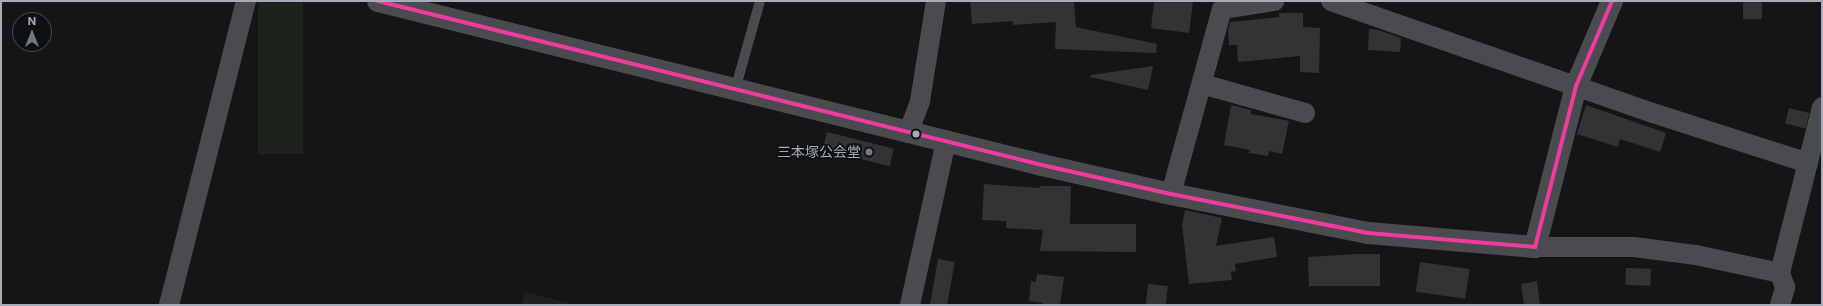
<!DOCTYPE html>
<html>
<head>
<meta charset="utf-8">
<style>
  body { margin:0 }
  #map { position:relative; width:1823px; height:306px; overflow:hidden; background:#151516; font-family:Inter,"Noto Sans JP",sans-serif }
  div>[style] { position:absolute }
  .green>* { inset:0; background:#1b231c; transform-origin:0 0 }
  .building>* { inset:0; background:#333335; transform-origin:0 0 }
  .service>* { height:10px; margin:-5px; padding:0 5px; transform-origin:5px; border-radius:5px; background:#494b4f }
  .minor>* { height:20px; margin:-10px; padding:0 10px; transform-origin:10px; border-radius:10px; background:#494b4f }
  .tertiary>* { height:22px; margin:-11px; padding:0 11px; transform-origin:11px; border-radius:11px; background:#494b4f }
  .bus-1>* { height:4px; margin:-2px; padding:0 2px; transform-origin:2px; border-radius:2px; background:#f13a9d }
  .dots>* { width:11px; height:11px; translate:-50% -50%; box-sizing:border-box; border:2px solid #0f1012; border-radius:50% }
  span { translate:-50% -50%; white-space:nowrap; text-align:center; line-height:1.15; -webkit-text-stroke:3.5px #0f1012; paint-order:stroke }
  .poi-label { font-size:14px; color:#a5acb8 }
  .right { translate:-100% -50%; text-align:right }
  .frame { position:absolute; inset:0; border:2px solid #a5acb8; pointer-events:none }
  .north { position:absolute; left:12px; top:12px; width:40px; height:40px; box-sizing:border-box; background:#0f1012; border:1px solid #4b4e54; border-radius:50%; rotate:0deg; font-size:11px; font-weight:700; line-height:16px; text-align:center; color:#a5acb8 }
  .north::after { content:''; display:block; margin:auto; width:14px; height:18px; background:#73777f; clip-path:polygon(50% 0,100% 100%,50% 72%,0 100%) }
</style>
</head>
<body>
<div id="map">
  <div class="green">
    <i style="left:258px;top:1px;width:45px;height:153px"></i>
    <i style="clip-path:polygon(525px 292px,577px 305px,521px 305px)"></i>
  </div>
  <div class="building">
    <i style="clip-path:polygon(970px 1px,1074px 1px,1076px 27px,1157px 44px,1156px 53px,1055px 49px,1056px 22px,1013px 25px,1013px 21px,972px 24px)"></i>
    <i style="clip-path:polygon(1154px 1px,1193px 1px,1189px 33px,1151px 28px)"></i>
    <i style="left:1743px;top:1px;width:19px;height:18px"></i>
    <i style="clip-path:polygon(1279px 13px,1303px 13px,1303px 27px,1320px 28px,1319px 73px,1300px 72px,1300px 56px,1238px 62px,1237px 45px,1229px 45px,1228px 31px,1230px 22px,1279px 17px)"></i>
    <i style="clip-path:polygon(1369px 29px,1379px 30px,1401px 38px,1400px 52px,1368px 50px)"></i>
    <i style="clip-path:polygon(1153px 66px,1148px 90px,1090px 77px,1091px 75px)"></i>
    <i style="clip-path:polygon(1231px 105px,1251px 110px,1251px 114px,1289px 121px,1282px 154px,1269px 151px,1268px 156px,1249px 153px,1250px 150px,1224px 145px)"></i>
    <i style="clip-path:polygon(1586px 105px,1666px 133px,1660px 152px,1620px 139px,1618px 147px,1577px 134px)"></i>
    <i style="left:1789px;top:108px;width:21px;height:16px;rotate:14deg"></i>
    <i style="left:827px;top:132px;width:69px;height:18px;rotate:14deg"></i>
    <i style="clip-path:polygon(984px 184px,1040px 188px,1040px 186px,1071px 186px,1070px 224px,1136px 224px,1136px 252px,1040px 251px,1043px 230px,1006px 228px,1006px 221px,982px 220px)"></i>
    <i style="clip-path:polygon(1185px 210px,1222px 218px,1216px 246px,1274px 237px,1277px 257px,1235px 264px,1236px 271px,1231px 272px,1232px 280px,1189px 284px,1182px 225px)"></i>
    <i style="clip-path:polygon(1356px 254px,1380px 254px,1380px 286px,1309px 286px,1308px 257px)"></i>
    <i style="left:938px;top:259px;width:17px;height:47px;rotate:10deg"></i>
    <i style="left:1420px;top:262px;width:50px;height:30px;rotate:8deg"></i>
    <i style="left:1626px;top:268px;width:25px;height:17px;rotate:2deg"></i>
    <i style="clip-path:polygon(1037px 274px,1064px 277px,1060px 305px,1043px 305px,1043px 303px,1029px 301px,1031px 281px,1036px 282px)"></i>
    <i style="clip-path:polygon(1537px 281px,1540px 305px,1524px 305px,1521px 284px)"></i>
    <i style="left:1148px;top:284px;width:20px;height:21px;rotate:6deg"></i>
  </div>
  <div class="service">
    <i style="left:735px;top:90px;width:92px;rotate:-74.3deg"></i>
  </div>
  <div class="minor">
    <i style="left:1331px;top:1px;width:341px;rotate:19.2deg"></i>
    <i style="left:1653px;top:113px;width:163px;rotate:17.9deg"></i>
    <i style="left:1202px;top:84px;width:107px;rotate:15.7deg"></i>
    <i style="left:908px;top:133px;width:34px;rotate:-69deg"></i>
    <i style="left:920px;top:101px;width:101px;rotate:-80.9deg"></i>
    <i style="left:1171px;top:194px;width:192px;rotate:-74.6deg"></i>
    <i style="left:1222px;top:9px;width:53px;rotate:-8.7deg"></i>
    <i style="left:1535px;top:247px;width:99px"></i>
    <i style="left:1634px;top:247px;width:63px;rotate:7.4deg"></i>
    <i style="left:1696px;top:255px;width:86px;rotate:12.1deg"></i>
    <i style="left:169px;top:305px;width:314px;rotate:-75.8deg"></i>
    <i style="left:910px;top:305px;width:168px;rotate:-77.6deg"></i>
    <i style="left:1780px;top:305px;width:19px;rotate:-74deg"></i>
    <i style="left:1785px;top:287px;width:15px;rotate:-110deg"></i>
    <i style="left:1780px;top:273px;width:171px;rotate:-75.8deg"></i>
  </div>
  <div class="tertiary">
    <i style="left:378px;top:1px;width:684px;rotate:13.87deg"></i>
    <i style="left:1042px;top:165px;width:132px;rotate:12.7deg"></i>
    <i style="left:1171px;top:194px;width:201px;rotate:11.2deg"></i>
    <i style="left:1368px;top:233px;width:168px;rotate:4.8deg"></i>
    <i style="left:1535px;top:247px;width:166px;rotate:-75.7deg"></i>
    <i style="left:1576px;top:86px;width:92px;rotate:-67deg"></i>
  </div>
  <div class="bus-1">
    <i style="left:378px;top:1px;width:684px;rotate:13.87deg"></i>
    <i style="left:1042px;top:165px;width:132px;rotate:12.7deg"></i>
    <i style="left:1171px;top:194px;width:201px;rotate:11.2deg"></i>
    <i style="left:1368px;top:233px;width:168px;rotate:4.8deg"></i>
    <i style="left:1535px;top:247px;width:166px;rotate:-75.7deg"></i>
    <i style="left:1576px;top:86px;width:92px;rotate:-67deg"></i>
  </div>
  <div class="dots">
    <i style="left:916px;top:134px;background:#a5acb8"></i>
    <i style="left:869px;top:152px;background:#73777f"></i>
  </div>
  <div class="poi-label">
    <span class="right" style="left:861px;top:152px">三本塚公会堂</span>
  </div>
  <div class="frame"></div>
  <div class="north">N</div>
</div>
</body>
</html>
